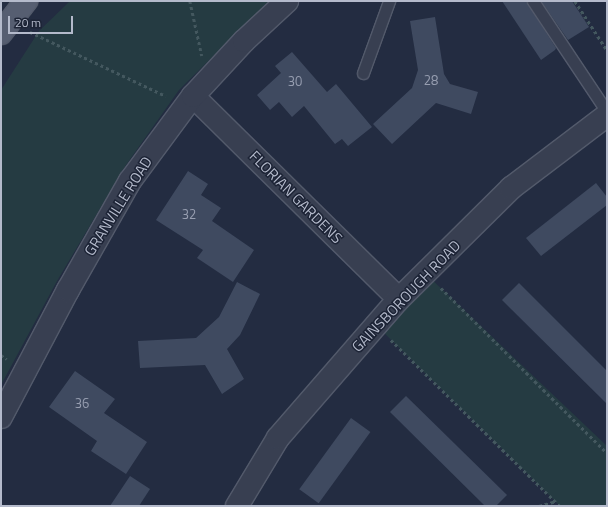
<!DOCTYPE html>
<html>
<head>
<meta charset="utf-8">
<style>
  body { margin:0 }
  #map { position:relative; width:608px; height:507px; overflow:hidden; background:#232c41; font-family:"Titillium Web",sans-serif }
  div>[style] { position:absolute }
  .green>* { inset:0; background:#253b42 }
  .building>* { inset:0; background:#3f4a60; transform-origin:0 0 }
  .path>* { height:2.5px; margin-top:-1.25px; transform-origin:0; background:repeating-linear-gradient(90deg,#44585f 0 3px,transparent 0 6px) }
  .roads { filter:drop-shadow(1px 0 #535a6b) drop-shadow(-1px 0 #535a6b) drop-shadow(0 1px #535a6b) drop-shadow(0 -1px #535a6b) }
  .service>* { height:11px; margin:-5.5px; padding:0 5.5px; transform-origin:5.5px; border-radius:5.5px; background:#383f51 }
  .minor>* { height:22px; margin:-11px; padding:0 11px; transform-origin:11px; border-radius:11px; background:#383f51 }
  .primary>* { height:22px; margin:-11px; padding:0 11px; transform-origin:11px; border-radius:11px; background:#565e71 }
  span { translate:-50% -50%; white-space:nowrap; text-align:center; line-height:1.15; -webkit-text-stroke:3px #1d2436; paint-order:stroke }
  .number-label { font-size:13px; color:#979eb0 }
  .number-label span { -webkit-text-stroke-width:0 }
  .street-label { font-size:15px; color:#b4bacb }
  .frame { position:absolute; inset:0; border:2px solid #b4bacb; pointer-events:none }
  .scale { position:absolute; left:8px; top:16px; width:65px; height:18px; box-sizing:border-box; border:2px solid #b4bacb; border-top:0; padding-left:5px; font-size:12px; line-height:14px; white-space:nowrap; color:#b4bacb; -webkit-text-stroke:3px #1d2436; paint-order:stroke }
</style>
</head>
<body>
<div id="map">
  <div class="green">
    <i style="clip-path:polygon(70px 1px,269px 1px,179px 90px,126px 165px,57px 281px,1px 385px,1px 90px,39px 31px)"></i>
    <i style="clip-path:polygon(426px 274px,607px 446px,607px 506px,560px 506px,375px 324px)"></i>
  </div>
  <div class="building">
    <i style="clip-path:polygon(502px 1px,526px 1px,556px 48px,555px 50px,541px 60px)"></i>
    <i style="clip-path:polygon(541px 1px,572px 1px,589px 27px,568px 40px)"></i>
    <i style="clip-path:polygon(435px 17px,444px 74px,450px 84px,478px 92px,471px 114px,436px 103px,392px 144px,373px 124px,412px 88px,418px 70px,410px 21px)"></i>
    <i style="clip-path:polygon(292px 52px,327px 92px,336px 84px,372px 127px,348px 146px,342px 139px,335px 144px,304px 106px,292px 117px,279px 102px,270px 110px,257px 95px,281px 73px,275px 66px)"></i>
    <i style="clip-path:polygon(188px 171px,208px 184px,201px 195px,221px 208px,212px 221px,254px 250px,233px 282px,197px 258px,203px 250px,156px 220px)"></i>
    <i style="clip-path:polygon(596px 183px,607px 197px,607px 205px,541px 256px,526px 238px)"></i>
    <i style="clip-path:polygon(237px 282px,260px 294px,240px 335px,227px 349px,244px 379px,222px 394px,205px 365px,140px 368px,138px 341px,196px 338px,219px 317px)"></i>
    <i style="clip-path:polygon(519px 283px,607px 371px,607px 404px,502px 300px)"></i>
    <i style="clip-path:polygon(75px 371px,115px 399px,104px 413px,147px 442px,126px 474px,91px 451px,97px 441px,49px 407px)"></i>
    <i style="clip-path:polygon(406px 396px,507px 495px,496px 506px,485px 506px,390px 412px)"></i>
    <i style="left:351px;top:418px;width:24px;height:88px;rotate:36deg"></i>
    <i style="clip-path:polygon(130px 476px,150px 489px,139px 506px,110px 506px)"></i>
  </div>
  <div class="path">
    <i style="left:190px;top:1px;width:56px;rotate:77.7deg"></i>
    <i style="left:575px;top:1px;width:59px;rotate:56.9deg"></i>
    <i style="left:30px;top:32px;width:150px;rotate:25.2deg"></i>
    <i style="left:441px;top:288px;width:234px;rotate:44.8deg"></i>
    <i style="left:391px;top:340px;width:237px;rotate:44.5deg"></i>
    <i style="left:1px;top:355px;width:7px;rotate:34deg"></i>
    <i style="left:539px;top:506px;width:18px;rotate:-16deg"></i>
  </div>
  <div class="roads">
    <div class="service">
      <i style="left:533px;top:1px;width:133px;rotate:56.3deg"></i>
      <i style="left:363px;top:73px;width:77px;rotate:-70.1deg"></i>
    </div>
    <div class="minor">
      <i style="left:193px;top:96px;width:289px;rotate:44.6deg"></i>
      <i style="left:1px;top:417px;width:144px;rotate:-62.2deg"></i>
      <i style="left:68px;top:290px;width:125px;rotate:-60.4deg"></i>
      <i style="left:130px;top:181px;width:106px;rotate:-53.5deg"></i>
      <i style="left:193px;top:96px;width:75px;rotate:-47.2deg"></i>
      <i style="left:244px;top:41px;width:59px;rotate:-42.9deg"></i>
      <i style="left:237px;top:506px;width:79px;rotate:-58.9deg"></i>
      <i style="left:278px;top:438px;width:184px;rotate:-49deg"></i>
      <i style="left:399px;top:299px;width:158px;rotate:-44.7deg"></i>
      <i style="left:511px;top:188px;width:121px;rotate:-37.2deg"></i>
    </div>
    <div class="primary">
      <i style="left:1px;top:33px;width:41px;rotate:-52deg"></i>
    </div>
  </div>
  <div class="number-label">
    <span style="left:431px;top:80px">28</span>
    <span style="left:295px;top:81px">30</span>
    <span style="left:189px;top:214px">32</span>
    <span style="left:82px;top:403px">36</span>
  </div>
  <div class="street-label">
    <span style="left:296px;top:197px;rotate:45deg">FLORIAN GARDENS</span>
    <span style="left:118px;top:206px;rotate:-58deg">GRANVILLE ROAD</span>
    <span style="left:406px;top:296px;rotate:-46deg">GAINSBOROUGH ROAD</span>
  </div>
  <div class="frame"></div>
  <div class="scale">20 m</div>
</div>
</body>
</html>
